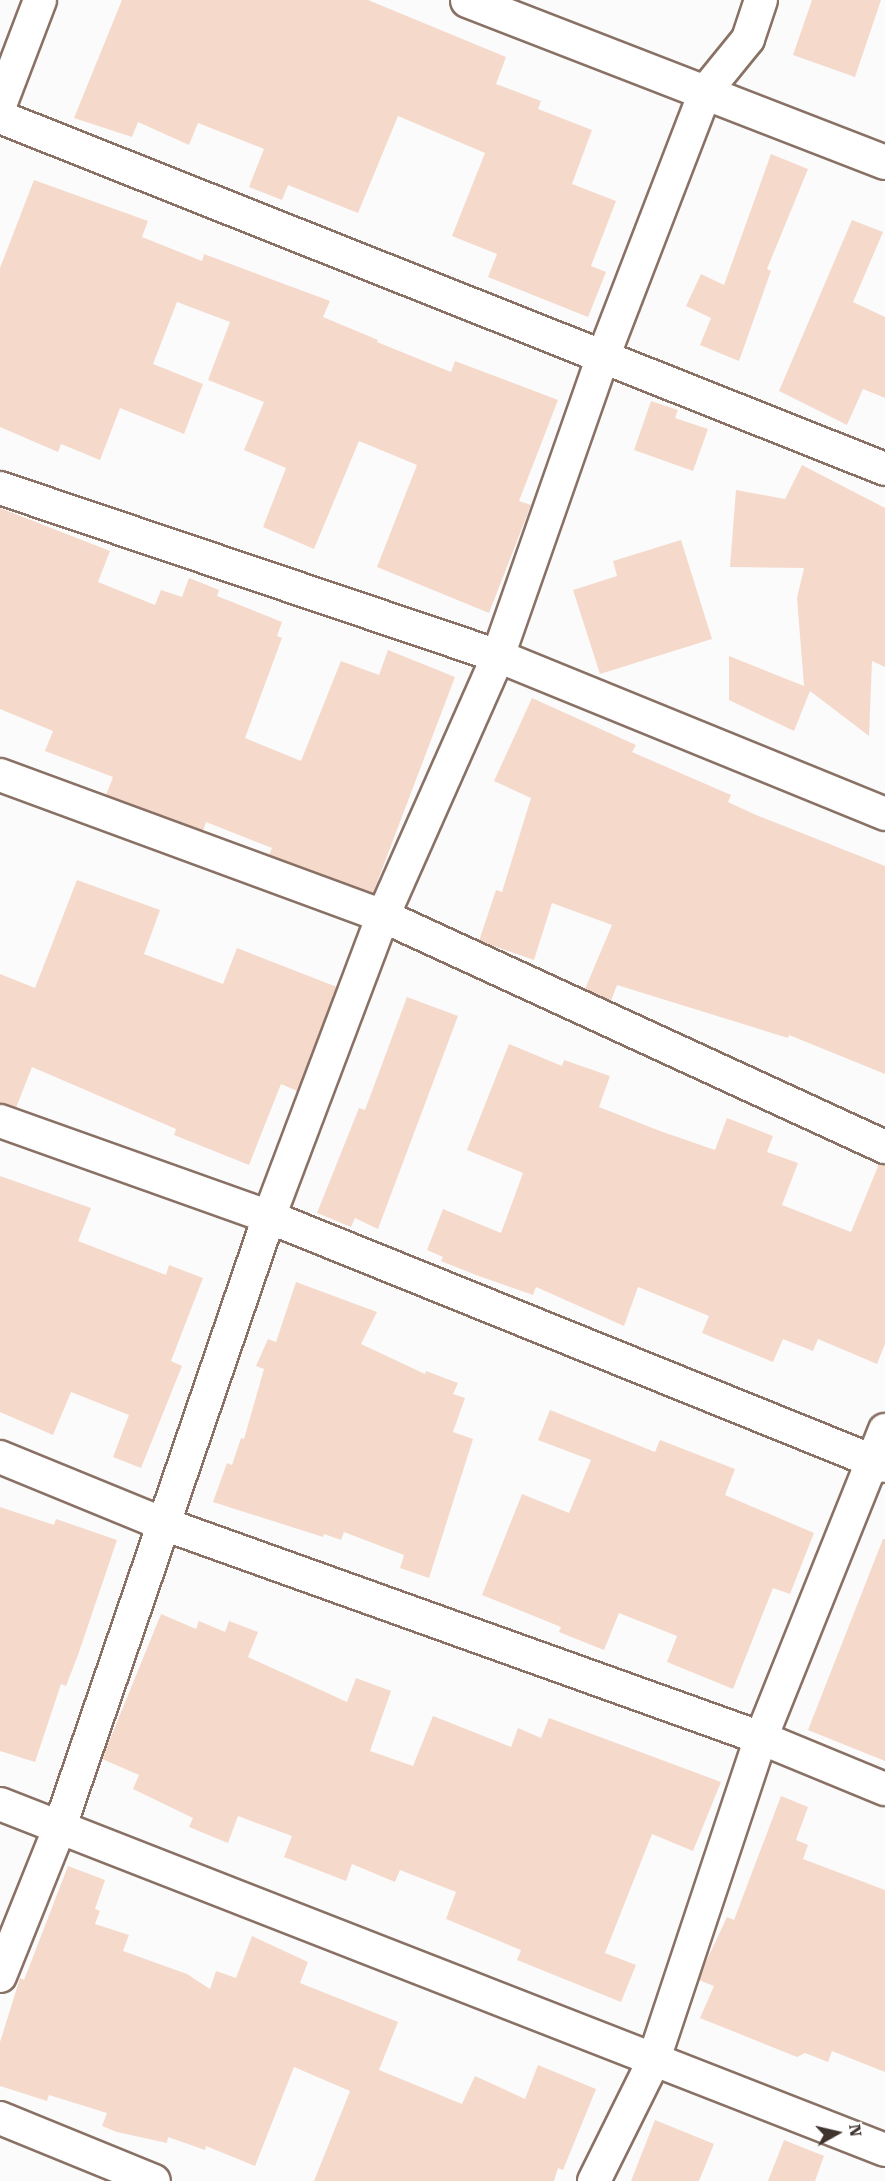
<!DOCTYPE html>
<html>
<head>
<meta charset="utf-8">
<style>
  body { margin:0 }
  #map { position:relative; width:885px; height:2181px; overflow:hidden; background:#fbfbfb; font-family:"Roboto Serif",serif }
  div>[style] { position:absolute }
  .building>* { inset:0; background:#f5dacc }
  .roads { filter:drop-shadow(2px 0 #897165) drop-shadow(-2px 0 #897165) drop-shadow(0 2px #897165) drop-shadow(0 -2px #897165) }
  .minor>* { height:32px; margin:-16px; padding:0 16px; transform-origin:16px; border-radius:16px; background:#fff }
  .tertiary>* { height:33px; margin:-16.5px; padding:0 16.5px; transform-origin:16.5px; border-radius:16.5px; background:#fff }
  span { translate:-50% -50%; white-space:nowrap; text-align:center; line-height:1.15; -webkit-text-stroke:4.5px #fff; paint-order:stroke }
  .north { position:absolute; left:807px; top:2103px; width:60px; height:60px; -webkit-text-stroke:4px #fff; paint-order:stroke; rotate:82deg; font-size:16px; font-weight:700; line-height:24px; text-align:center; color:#3f342e }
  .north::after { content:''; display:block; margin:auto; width:21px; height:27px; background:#3f342e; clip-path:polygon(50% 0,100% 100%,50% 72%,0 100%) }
</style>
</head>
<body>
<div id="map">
  <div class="building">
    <i style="clip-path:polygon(122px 0,368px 0,506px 57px,496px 84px,541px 101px,538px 109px,592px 130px,572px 184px,616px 201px,591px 266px,606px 272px,588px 317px,488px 277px,497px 254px,452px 236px,485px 153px,398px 116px,358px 213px,288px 185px,282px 200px,249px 187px,264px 149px,198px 123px,189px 145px,138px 122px,132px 137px,74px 118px)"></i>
    <i style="clip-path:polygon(812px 0,881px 0,855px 77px,793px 55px)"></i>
    <i style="clip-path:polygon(771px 154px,808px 169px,767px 269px,771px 271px,739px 361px,700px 345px,711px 318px,686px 306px,701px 274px,724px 285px)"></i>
    <i style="clip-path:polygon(34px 180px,148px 221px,142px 237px,202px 261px,204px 254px,330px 301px,323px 317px,378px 340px,377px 342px,451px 372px,455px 361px,558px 400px,519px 501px,531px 505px,489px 613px,377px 567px,417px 465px,359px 441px,314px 549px,263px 527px,286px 468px,244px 450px,264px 402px,208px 380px,230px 322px,177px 302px,153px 364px,203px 384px,184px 434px,120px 408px,100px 460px,61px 444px,58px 452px,0 427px,0 268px)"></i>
    <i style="clip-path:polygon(852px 220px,883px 232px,853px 302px,885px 317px,885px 398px,863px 389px,847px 425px,779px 391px)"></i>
    <i style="clip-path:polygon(651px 401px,678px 410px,675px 418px,708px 429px,693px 471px,634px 450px)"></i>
    <i style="clip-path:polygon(802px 465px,885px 508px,885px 667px,872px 661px,869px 736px,810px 691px,794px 731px,729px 700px,729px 656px,804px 686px,797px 598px,804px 568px,730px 567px,736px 490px,785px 499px)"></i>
    <i style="clip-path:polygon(0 508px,110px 551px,98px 582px,155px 605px,161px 590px,182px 597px,189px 578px,219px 590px,217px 596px,282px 622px,277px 636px,282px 638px,245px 738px,301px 761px,341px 661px,379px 675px,388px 650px,455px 677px,373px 893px,269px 855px,272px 848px,206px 822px,203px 831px,106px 795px,113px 777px,45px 751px,53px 731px,0 709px)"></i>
    <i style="clip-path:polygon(681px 540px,712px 639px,600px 674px,573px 590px,617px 576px,613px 561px)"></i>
    <i style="clip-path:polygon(532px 698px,636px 745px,632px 752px,731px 795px,728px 802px,756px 815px,885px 866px,885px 1074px,789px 1035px,788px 1038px,617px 985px,611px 1001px,585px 989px,612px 925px,552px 903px,534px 960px,479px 941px,496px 890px,502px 892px,531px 798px,494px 781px)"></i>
    <i style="clip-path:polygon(77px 880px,160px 910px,144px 954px,223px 984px,237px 948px,337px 987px,297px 1091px,281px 1084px,249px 1165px,174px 1135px,176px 1129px,32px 1067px,16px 1108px,0 1103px,0 974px,35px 988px)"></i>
    <i style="clip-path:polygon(407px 997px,458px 1016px,378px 1229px,355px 1218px,351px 1227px,317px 1213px,359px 1108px,365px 1110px)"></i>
    <i style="clip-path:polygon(509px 1044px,562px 1066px,564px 1060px,610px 1076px,599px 1107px,660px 1131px,715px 1150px,727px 1118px,773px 1136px,767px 1152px,798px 1163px,782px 1205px,851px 1232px,879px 1164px,885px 1165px,885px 1344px,877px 1364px,818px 1339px,813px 1351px,783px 1339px,773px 1362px,702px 1333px,709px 1316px,638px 1287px,624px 1326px,536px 1287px,533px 1295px,476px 1275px,441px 1261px,443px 1257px,427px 1250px,443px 1209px,501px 1233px,523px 1173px,467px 1150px)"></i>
    <i style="clip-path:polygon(0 1176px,91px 1208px,78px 1241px,166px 1275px,169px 1265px,203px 1278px,171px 1361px,182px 1366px,141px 1468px,113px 1457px,129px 1415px,71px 1392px,53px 1435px,0 1412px)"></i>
    <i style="clip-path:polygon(296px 1282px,377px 1312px,361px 1344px,425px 1374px,426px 1371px,458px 1383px,453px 1394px,465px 1398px,453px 1432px,473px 1439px,429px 1578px,400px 1568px,404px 1555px,344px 1532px,341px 1540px,324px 1534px,323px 1537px,213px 1502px,227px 1463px,232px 1465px,241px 1438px,244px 1439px,264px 1369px,256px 1366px,268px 1339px,276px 1342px)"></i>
    <i style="clip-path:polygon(550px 1410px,655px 1452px,660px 1440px,735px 1469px,725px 1495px,814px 1533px,790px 1594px,773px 1588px,733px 1689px,667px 1662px,677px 1636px,619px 1613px,604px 1650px,559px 1632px,561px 1627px,482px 1595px,522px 1494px,569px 1513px,591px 1460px,538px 1440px)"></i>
    <i style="clip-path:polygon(0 1507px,54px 1525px,56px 1519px,117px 1540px,78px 1655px,66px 1686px,61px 1684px,35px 1762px,0 1751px)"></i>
    <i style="clip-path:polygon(883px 1539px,885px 1539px,885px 1761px,808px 1730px)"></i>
    <i style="clip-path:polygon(161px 1614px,196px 1629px,199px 1621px,225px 1632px,229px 1621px,258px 1632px,248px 1657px,347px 1702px,356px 1678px,391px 1691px,370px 1751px,413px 1766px,433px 1716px,511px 1747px,518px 1728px,541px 1738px,549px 1718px,721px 1782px,693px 1851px,652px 1834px,605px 1953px,636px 1965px,621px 2002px,517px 1960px,521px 1950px,446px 1919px,456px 1892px,400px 1870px,395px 1882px,352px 1864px,346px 1881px,284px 1857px,292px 1836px,238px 1816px,228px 1843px,189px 1827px,193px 1818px,133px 1789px,139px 1775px,102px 1759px)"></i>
    <i style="clip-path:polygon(781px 1796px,808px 1807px,796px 1840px,808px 1845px,803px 1859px,885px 1890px,885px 2072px,832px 2051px,828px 2062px,805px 2053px,797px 2057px,700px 2018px,714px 1986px,699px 1980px,704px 1966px,727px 1917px,734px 1920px)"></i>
    <i style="clip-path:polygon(68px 1866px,105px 1880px,95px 1909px,100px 1911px,95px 1924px,129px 1935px,123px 1951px,187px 1974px,210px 1989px,216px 1971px,236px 1978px,252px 1936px,308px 1962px,300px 1983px,398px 2022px,379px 2070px,462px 2104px,475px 2076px,525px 2099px,538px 2065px,596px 2089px,563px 2170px,558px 2168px,554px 2181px,314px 2181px,350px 2091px,294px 2067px,255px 2166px,206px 2146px,205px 2150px,168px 2137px,167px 2143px,117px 2132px,102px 2126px,107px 2113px,49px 2095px,47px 2101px,0 2086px,0 2042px,20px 1978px,24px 1980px)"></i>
    <i style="clip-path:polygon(655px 2120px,714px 2144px,699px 2181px,631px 2181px)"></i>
    <i style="clip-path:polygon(784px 2140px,824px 2156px,815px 2181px,768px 2181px)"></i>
  </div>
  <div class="roads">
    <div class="minor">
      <i style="left:0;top:105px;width:112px;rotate:-69.1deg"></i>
      <i style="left:0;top:117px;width:952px;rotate:21.69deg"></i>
      <i style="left:0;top:488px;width:526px;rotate:18.64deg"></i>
      <i style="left:498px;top:656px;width:418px;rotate:22.2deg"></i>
      <i style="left:0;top:775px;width:408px;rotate:20.2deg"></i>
      <i style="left:383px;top:916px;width:553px;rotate:24.71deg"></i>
      <i style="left:0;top:1121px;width:286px;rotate:19.6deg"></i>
      <i style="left:269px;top:1217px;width:664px;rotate:22.01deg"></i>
      <i style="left:0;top:1457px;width:174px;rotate:22.3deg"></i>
      <i style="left:161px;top:1523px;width:637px;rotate:19.71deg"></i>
      <i style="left:761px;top:1738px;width:134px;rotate:22.4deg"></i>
      <i style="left:0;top:1804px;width:950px;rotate:21.35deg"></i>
      <i style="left:0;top:1976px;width:158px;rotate:-68.1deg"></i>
      <i style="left:59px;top:1829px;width:647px;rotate:-71.06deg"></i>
      <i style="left:269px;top:1217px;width:322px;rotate:-69.3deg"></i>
      <i style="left:383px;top:916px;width:284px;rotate:-66.1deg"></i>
      <i style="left:498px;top:656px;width:317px;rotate:-70.7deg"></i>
      <i style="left:603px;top:357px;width:284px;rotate:-68.9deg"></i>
      <i style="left:705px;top:92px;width:68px;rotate:-50.9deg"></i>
      <i style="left:748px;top:39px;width:41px;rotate:-71.6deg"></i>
      <i style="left:0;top:2118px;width:166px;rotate:22.2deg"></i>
      <i style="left:594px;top:2181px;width:133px;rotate:-63.6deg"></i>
      <i style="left:653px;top:2062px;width:342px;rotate:-71.6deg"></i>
      <i style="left:761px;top:1738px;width:332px;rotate:-68.1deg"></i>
    </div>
    <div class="tertiary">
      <i style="left:467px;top:0;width:448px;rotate:21.2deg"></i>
    </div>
  </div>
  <div class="north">N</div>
</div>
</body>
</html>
